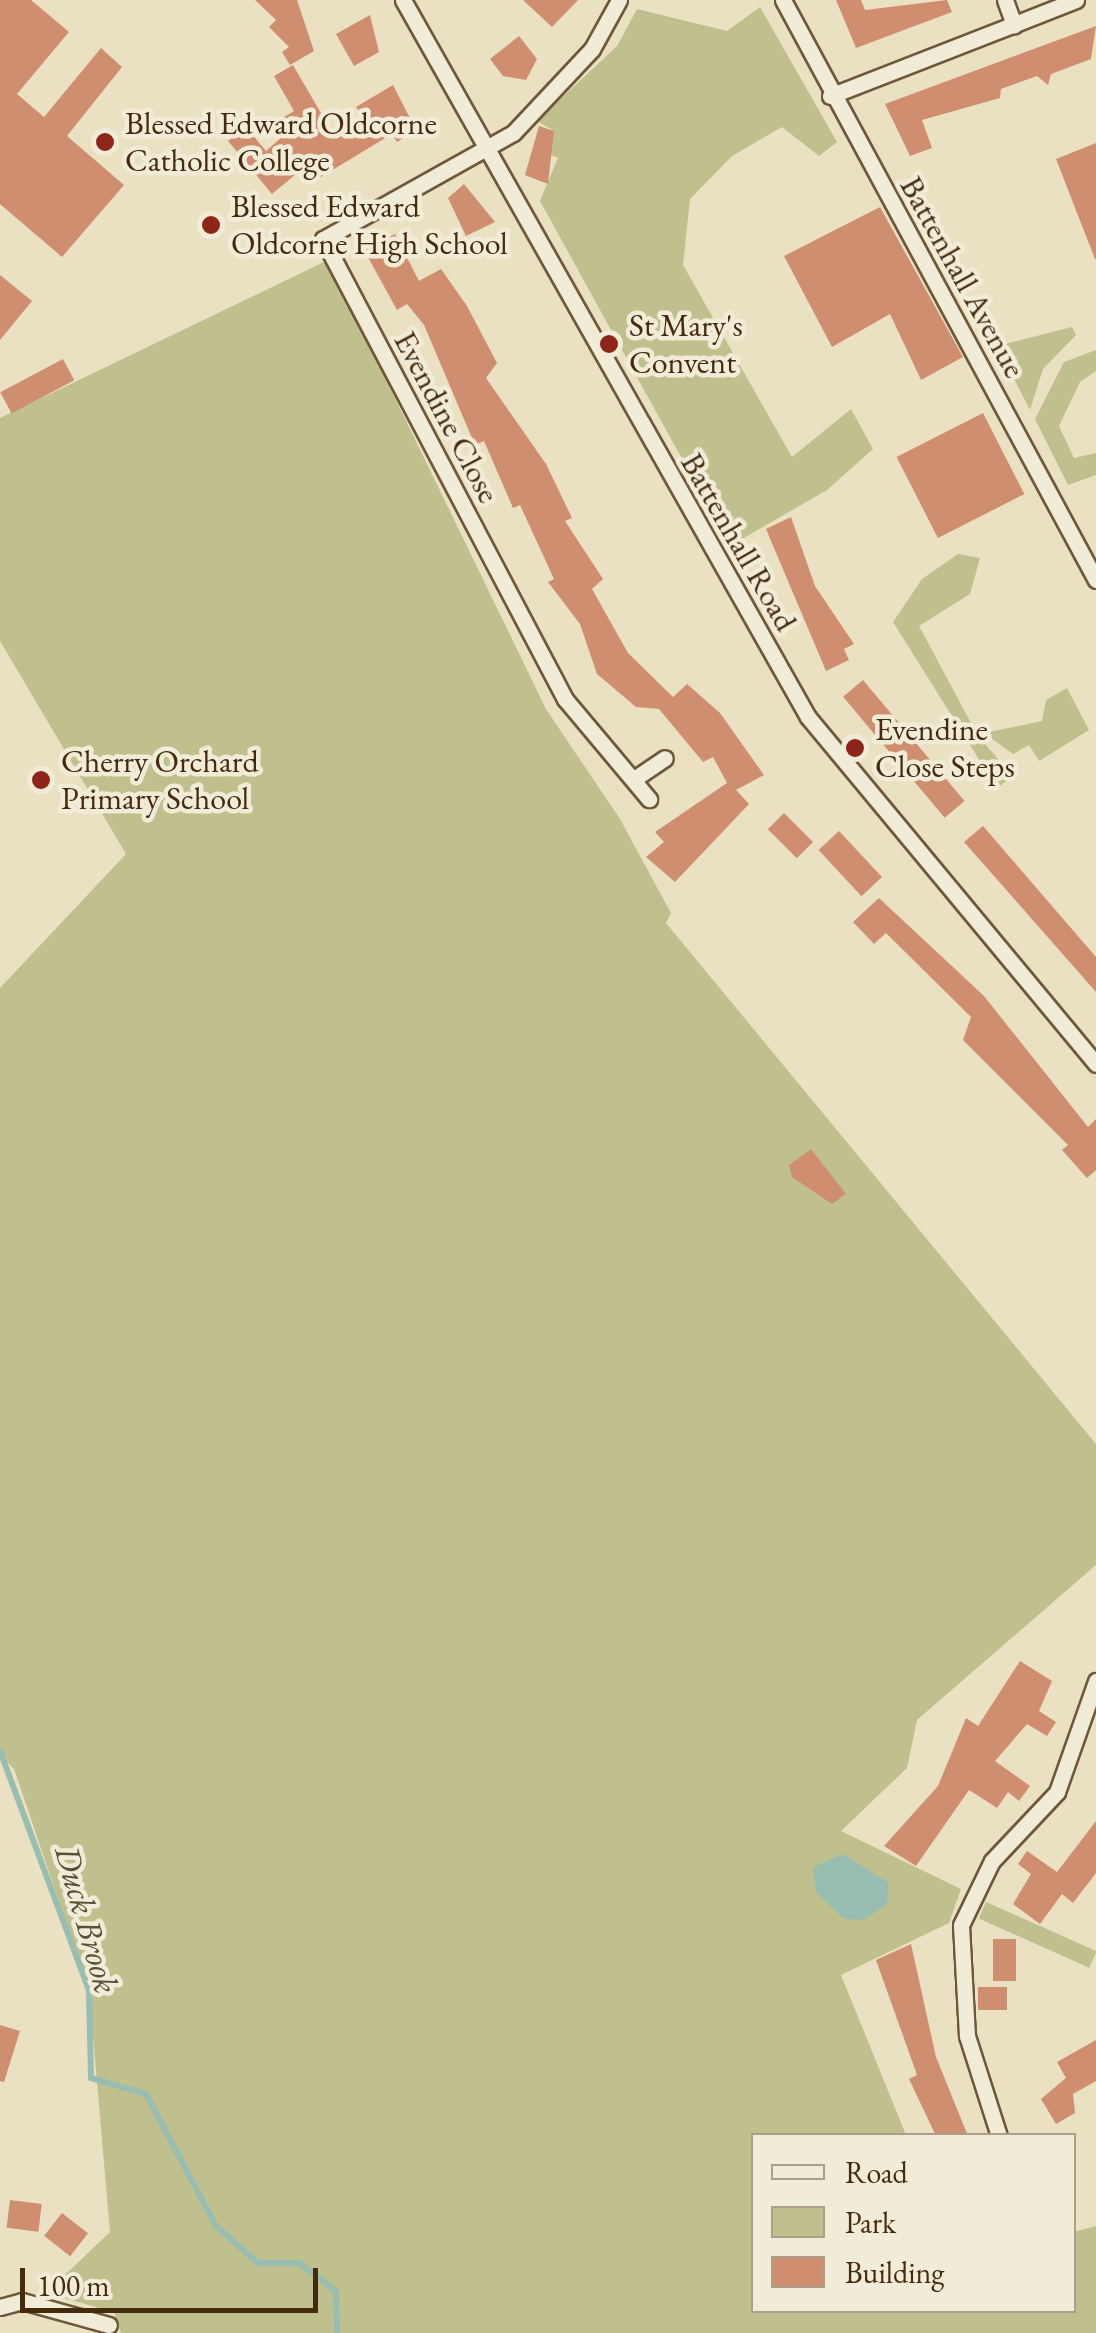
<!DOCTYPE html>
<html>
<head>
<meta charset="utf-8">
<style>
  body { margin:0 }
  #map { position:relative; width:1096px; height:2333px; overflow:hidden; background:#eae1c2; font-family:"EB Garamond",serif }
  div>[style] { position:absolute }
  .green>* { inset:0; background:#bfc08e; transform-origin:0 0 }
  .water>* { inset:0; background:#98beb2 }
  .stream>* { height:6px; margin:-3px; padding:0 3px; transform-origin:3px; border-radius:3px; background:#98beb2 }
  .building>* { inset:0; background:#d08e70; transform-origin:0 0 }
  .roads { filter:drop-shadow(2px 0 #6e583a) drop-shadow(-2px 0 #6e583a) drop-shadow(0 2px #6e583a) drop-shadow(0 -2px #6e583a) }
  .street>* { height:15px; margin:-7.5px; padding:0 7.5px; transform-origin:7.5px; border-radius:7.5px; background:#f1ecd7 }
  .dots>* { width:28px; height:28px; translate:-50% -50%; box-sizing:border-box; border:5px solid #f1ecd7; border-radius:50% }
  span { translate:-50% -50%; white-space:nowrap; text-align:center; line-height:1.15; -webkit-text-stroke:9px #f1ecd7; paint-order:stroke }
  .poi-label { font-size:32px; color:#452b0d }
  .left { translate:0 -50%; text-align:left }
  .street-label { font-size:32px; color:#452b0d }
  .water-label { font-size:35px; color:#5a5036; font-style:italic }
  .legend { position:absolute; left:751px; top:2133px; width:325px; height:180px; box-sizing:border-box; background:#f1ecd7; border:2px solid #ac9f86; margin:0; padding:12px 18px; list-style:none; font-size:30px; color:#452b0d }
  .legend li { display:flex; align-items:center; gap:20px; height:50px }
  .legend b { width:50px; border:2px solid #ac9f86 }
  .scale { position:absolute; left:20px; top:2268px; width:298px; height:45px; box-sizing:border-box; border:5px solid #452b0d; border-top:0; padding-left:12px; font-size:30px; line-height:35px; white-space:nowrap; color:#452b0d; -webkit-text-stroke:8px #f1ecd7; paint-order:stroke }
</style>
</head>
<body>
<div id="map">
  <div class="green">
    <i style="clip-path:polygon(760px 7px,837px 142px,819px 156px,782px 127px,732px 156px,690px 199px,683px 265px,792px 457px,851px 409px,873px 449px,827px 490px,730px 546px,540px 201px,558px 158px,546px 153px,554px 131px,537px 121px,617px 46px,637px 9px,727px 31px)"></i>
    <i style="clip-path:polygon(328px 260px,546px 709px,620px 819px,671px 913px,666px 923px,1096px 1444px,1096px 1565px,917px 1720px,907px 1768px,841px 1831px,961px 1889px,949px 1923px,841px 1975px,906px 2135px,754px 2136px,754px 2310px,1074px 2310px,1074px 2232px,1096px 2226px,1096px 2333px,121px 2333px,114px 2312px,46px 2293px,110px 2232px,89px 1990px,14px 1769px,0 1755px,0 988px,126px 854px,0 641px,0 418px)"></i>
    <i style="clip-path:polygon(1072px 327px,1076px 335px,1043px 369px,1030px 410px,997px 346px)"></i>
    <i style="clip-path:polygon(1096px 350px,1096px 371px,1080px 382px,1059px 426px,1074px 458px,1096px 453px,1096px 475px,1068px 485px,1035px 419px,1064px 362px)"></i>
    <i style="clip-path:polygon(958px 554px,980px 558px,970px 594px,919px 626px,978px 736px,1013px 776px,997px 788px,893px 622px,922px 579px)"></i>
    <i style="clip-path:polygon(1067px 688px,1089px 730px,1039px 761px,1029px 745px,1013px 754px,984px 733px,1042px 721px,1046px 700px)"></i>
    <i style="left:986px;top:1902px;width:121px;height:18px;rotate:24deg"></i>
  </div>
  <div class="water">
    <i style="clip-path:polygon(843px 1854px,889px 1883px,887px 1904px,864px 1920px,844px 1919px,816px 1892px,813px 1867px)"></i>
  </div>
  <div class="stream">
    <i style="left:0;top:1751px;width:255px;rotate:69.6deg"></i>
    <i style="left:89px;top:1990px;width:88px;rotate:88.7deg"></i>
    <i style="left:91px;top:2078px;width:57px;rotate:16.2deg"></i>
    <i style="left:146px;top:2094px;width:149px;rotate:62.1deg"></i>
    <i style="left:216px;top:2226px;width:56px;rotate:41.4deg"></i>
    <i style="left:258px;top:2263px;width:41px"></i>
    <i style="left:299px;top:2263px;width:46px;rotate:37.1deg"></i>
    <i style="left:336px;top:2291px;width:42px;rotate:88.6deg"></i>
  </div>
  <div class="building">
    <i style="clip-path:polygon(0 0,31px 0,69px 32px,17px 94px,44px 117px,101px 48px,122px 67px,67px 136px,124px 185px,62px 257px,0 204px)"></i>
    <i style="clip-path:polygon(255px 0,297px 0,314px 51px,290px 65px,282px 52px,289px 47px,269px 27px,276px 20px)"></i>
    <i style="clip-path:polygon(523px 0,578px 0,552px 27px)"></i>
    <i style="clip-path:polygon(836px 0,861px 0,865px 10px,947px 0,952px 12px,856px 48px)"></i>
    <i style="clip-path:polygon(370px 15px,379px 52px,354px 66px,336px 34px)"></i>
    <i style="clip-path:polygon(1096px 26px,1091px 59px,1051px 74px,1048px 85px,1037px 76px,1001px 89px,1000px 98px,922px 120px,932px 148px,910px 156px,885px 104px)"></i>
    <i style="clip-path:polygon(519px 36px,537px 59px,526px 80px,503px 76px,490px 59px)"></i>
    <i style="clip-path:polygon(293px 65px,336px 139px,365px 121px,356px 107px,393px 85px,416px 130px,397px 142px,392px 134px,316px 180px,307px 165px,272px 194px,228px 141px,245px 126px,266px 151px,291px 129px,284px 117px,294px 111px,274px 76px)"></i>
    <i style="clip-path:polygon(539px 126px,554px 131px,548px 184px,525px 175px)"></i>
    <i style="clip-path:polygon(1096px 143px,1096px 259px,1095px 259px,1056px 159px)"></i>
    <i style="clip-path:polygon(464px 184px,495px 222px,466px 236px,448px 198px)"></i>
    <i style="clip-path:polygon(880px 207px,963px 357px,921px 380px,890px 314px,832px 347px,784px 256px)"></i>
    <i style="clip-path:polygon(395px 234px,419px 281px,441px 269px,467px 306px,497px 363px,486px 378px,546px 464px,572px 518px,565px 521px,603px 579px,592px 589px,628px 653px,673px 697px,687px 684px,720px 713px,764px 775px,736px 790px,749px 804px,675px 882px,646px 857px,664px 842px,655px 832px,727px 783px,713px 757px,703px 762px,659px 709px,636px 707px,597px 674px,580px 624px,548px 582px,554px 579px,520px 505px,513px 508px,484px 441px,475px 445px,424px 325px,407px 304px,397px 310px,364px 250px)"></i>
    <i style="clip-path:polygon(0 275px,32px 301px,0 340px)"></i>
    <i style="left:63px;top:359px;width:24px;height:71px;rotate:62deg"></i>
    <i style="left:983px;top:413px;width:91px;height:97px;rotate:63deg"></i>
    <i style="clip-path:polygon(791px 517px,815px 586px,854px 644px,844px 649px,849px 660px,826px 671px,766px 529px)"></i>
    <i style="left:863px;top:680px;width:158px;height:26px;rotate:50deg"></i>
    <i style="left:784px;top:813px;width:41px;height:23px;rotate:45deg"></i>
    <i style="clip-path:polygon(983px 826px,1096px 957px,1096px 992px,964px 842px)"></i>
    <i style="left:839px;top:831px;width:63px;height:28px;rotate:47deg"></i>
    <i style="clip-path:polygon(879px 898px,984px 996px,1088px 1127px,1096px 1119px,1096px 1170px,1087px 1178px,1062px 1150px,1068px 1145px,963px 1040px,971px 1017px,886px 933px,874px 944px,853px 922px)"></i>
    <i style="clip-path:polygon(811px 1149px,846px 1194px,832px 1204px,792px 1177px,789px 1165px)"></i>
    <i style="clip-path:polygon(1020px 1661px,1052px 1681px,1039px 1711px,1056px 1722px,1047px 1736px,1027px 1724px,995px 1761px,1030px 1786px,1019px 1801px,1008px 1792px,997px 1808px,969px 1790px,916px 1866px,884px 1846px,938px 1786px,966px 1718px,978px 1726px)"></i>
    <i style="clip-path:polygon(1096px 1821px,1096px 1873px,1073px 1903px,1062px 1894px,1040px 1924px,1013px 1904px,1031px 1874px,1018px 1864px,1027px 1851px,1057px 1872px)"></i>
    <i style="left:993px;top:1939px;width:23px;height:42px"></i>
    <i style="clip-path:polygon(911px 1944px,936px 2057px,968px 2136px,936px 2136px,909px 2079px,917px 2075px,876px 1960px)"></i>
    <i style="left:978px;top:1987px;width:29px;height:23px"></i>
    <i style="clip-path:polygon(0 2025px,20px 2031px,4px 2082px,0 2081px)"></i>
    <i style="clip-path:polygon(1096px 2040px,1096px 2081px,1073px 2094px,1075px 2113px,1056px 2124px,1041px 2099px,1066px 2078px,1057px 2062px)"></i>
    <i style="left:10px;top:2200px;width:32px;height:28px;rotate:7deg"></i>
    <i style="left:62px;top:2213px;width:33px;height:29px;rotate:38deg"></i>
  </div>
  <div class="roads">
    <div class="street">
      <i style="left:403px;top:0;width:823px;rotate:60.54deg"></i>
      <i style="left:808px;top:717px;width:451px;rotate:50.3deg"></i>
      <i style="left:619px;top:0;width:56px;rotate:118.9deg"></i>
      <i style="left:592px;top:49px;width:115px;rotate:133.2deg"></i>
      <i style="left:513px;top:133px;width:218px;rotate:150.8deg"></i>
      <i style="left:323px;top:239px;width:520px;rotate:62.25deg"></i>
      <i style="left:565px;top:699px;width:131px;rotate:50deg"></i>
      <i style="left:783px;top:0;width:659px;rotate:61.65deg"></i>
      <i style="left:1005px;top:0;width:27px;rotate:70deg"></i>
      <i style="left:830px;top:96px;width:264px;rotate:-21.3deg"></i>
      <i style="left:634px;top:779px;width:37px;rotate:-34deg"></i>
      <i style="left:999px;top:2136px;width:105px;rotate:-107.7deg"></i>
      <i style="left:967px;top:2036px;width:111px;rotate:-93.1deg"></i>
      <i style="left:961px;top:1925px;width:71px;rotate:-64.2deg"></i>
      <i style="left:992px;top:1861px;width:95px;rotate:-46.7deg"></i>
      <i style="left:1057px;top:1792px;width:118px;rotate:-70.6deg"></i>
      <i style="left:0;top:2307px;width:23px;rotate:-15deg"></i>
      <i style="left:22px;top:2301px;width:90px;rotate:15.4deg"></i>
    </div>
  </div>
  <div class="dots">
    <i style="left:105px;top:142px;background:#8f2418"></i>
    <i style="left:211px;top:225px;background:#8f2418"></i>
    <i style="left:609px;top:344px;background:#8f2418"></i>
    <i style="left:855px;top:748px;background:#8f2418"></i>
    <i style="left:41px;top:780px;background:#8f2418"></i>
  </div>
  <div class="poi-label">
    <span class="left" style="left:125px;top:142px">Blessed Edward Oldcorne<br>Catholic College</span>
    <span class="left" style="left:231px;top:225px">Blessed Edward<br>Oldcorne High School</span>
    <span class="left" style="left:629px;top:344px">St Mary's<br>Convent</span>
    <span class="left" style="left:875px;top:748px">Evendine<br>Close Steps</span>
    <span class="left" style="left:61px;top:780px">Cherry Orchard<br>Primary School</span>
  </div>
  <div class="street-label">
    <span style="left:963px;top:277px;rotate:61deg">Battenhall Avenue</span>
    <span style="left:447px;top:417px;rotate:62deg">Evendine Close</span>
    <span style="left:739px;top:542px;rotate:60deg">Battenhall Road</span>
  </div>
  <div class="water-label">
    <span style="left:87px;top:1919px;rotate:74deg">Duck Brook</span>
  </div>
  <ul class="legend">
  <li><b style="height:12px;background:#f1ecd7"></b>Road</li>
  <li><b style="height:28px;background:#bfc08e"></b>Park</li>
  <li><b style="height:28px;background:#d08e70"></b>Building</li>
  </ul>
  <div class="scale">100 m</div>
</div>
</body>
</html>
